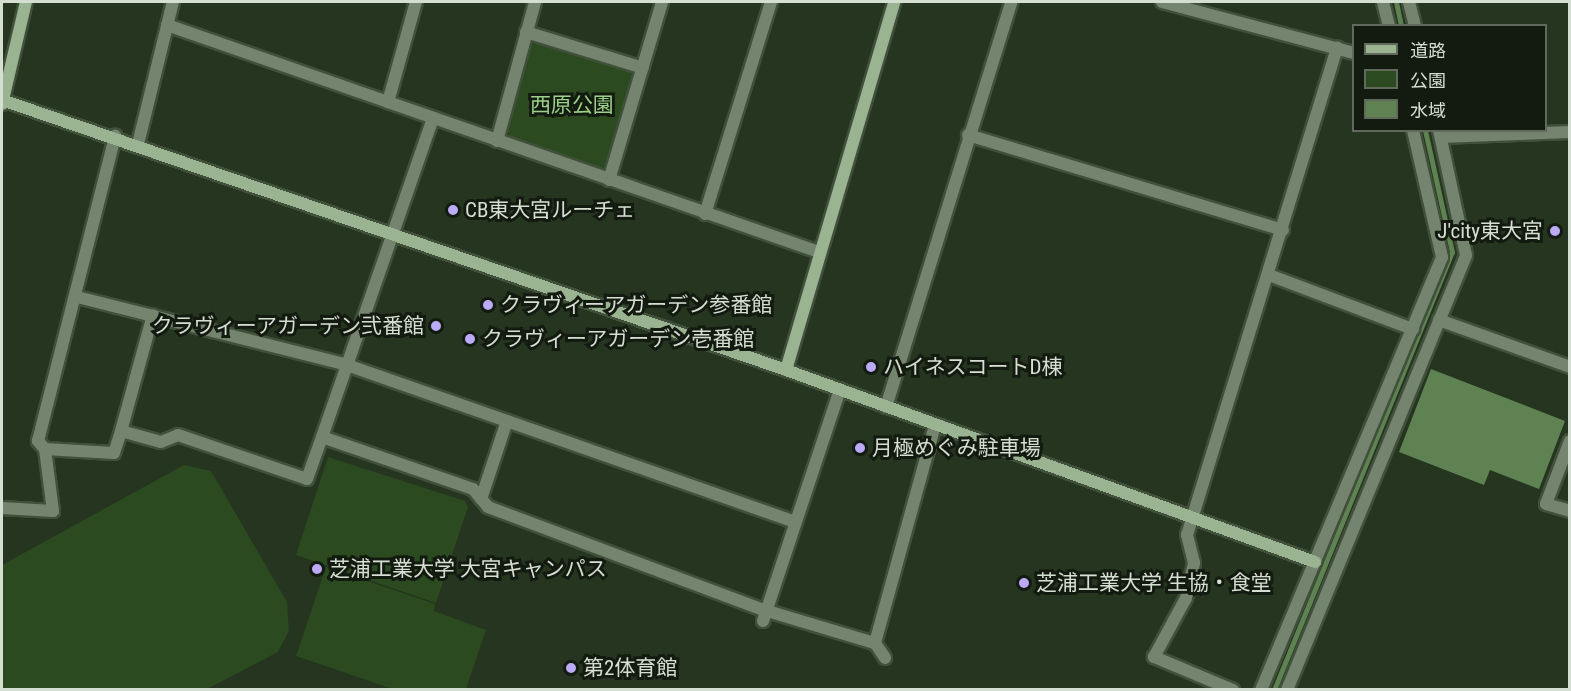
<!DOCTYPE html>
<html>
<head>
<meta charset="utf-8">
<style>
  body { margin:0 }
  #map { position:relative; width:1571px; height:691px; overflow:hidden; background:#25351f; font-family:"Roboto Condensed","Noto Sans JP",sans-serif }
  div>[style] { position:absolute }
  .green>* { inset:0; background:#2b4a1f }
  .water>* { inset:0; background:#5e8251 }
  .stream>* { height:5px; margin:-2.5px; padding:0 2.5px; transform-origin:2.5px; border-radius:2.5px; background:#5e8251 }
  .roads { filter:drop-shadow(2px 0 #41503b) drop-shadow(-2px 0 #41503b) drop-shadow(0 2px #41503b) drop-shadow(0 -2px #41503b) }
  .street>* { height:12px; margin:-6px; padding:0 6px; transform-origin:6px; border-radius:6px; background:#74846e }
  .secondary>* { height:12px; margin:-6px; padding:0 6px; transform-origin:6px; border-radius:6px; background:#9ab391 }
  .dots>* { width:16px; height:16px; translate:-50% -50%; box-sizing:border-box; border:3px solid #131a10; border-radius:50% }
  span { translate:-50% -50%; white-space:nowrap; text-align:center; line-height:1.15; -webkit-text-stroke:6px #131a10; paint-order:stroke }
  .park-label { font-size:21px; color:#9bd088 }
  .poi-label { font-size:21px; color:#d5dfd1 }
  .left { translate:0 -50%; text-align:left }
  .right { translate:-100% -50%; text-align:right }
  .frame { position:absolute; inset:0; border:3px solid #d5dfd1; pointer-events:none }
  .legend { position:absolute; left:1352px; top:24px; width:195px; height:108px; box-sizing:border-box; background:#131a10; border:2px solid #61695d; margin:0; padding:8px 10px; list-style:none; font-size:18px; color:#d5dfd1 }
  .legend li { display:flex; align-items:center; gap:12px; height:30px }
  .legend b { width:30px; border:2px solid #61695d }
</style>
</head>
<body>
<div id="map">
  <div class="green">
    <i style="clip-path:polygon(537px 42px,630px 69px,635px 74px,608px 165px,599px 169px,510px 136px,507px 130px,531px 45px)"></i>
    <i style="clip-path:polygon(328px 457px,465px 501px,468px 507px,436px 603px,296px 555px)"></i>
    <i style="clip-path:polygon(184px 465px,211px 471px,287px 602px,289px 631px,278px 652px,207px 689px,2px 689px,2px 565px)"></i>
    <i style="clip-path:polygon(326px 567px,435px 604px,434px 611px,486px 630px,466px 689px,393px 689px,296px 656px)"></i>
  </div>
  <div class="water">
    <i style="clip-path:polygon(1431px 369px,1565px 421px,1539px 489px,1490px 470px,1484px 485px,1399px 452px)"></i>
  </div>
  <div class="stream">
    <i style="left:1396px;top:2px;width:25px;rotate:78deg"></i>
    <i style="left:1188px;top:690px;width:6px"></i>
    <i style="left:1274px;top:690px;width:473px;rotate:-67.9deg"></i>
    <i style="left:1452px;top:252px;width:125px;rotate:-102.5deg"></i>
  </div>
  <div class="roads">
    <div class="street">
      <i style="left:1162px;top:2px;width:199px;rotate:14.9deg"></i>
      <i style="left:1383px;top:2px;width:25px;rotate:76deg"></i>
      <i style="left:1409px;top:2px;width:25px;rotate:76deg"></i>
      <i style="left:167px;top:25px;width:690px;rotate:19.2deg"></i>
      <i style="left:526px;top:32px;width:122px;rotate:17.1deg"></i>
      <i style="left:388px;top:102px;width:104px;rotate:-74.4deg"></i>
      <i style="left:968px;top:135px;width:329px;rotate:16.8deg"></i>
      <i style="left:1441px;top:137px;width:129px;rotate:-2.2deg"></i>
      <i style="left:497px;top:141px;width:144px;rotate:-74.7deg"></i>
      <i style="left:138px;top:144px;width:146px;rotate:-76.2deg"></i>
      <i style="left:609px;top:180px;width:186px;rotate:-73.4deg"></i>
      <i style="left:705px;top:214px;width:222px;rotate:-72.7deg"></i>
      <i style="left:1269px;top:275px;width:154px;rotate:20.6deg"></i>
      <i style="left:77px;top:297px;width:278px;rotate:14.1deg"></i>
      <i style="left:347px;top:365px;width:472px;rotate:19.3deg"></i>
      <i style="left:1439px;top:320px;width:139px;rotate:19.7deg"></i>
      <i style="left:886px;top:407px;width:424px;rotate:-72.8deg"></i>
      <i style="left:121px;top:431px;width:120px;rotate:-74.6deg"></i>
      <i style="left:322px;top:437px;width:338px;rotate:-70.8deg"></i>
      <i style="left:1570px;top:441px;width:67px;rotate:110.9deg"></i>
      <i style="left:1546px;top:504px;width:25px;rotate:16deg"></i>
      <i style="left:45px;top:449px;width:11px;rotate:-131deg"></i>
      <i style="left:38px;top:441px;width:315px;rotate:-75.8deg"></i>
      <i style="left:481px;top:499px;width:82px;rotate:-71.6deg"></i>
      <i style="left:2px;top:508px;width:51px;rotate:3.4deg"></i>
      <i style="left:53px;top:511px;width:63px;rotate:-97.4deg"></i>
      <i style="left:45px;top:449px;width:69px;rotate:3.3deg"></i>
      <i style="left:114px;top:453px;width:23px;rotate:-72deg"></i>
      <i style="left:121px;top:431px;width:41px;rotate:15.4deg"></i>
      <i style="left:161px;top:442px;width:18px;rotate:-22deg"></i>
      <i style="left:178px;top:435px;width:136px;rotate:18.8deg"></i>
      <i style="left:307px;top:479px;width:45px;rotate:-70.3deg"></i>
      <i style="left:322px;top:437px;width:160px;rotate:19deg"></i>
      <i style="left:473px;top:489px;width:23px;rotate:50deg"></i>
      <i style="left:488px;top:507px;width:295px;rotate:20.5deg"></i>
      <i style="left:764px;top:610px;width:116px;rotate:16.6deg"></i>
      <i style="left:875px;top:643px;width:226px;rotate:-74.6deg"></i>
      <i style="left:763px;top:621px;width:244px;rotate:-71.6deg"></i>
      <i style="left:875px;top:643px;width:18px;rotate:56deg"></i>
      <i style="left:1233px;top:690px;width:86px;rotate:-157.3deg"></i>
      <i style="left:1154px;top:657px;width:67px;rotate:-61.5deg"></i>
      <i style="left:1186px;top:598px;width:36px;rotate:-77deg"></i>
      <i style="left:1194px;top:563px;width:29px;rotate:-104deg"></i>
      <i style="left:1187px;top:535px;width:510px;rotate:-72.88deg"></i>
      <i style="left:1261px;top:690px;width:469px;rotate:-67.3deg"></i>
      <i style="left:1442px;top:257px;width:130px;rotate:-102.9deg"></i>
      <i style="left:1287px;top:690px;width:470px;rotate:-67.6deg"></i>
      <i style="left:1466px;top:255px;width:128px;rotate:-102.2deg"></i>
    </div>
    <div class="secondary">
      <i style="left:2px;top:100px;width:829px;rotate:19deg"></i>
      <i style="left:786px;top:370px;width:563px;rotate:19.95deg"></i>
      <i style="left:2px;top:104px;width:105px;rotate:-76.8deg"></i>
      <i style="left:786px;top:370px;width:384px;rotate:-73.6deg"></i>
    </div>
  </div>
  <div class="dots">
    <i style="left:453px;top:210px;background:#bbaaf6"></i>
    <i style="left:1555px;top:231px;background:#bbaaf6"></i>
    <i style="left:488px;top:305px;background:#bbaaf6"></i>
    <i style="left:436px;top:326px;background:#bbaaf6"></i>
    <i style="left:470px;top:339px;background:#bbaaf6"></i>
    <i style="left:871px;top:367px;background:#bbaaf6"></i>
    <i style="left:860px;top:448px;background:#bbaaf6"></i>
    <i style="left:317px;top:569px;background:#bbaaf6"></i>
    <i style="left:1024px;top:583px;background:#bbaaf6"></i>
    <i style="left:571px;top:668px;background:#bbaaf6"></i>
  </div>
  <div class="park-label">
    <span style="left:572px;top:105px">西原公園</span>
  </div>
  <div class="poi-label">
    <span class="left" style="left:465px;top:210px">CB東大宮ルーチェ</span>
    <span class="right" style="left:1543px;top:231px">J'city東大宮</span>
    <span class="left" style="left:500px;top:305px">クラヴィーアガーデン参番館</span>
    <span class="right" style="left:424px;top:326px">クラヴィーアガーデン弐番館</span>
    <span class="left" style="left:482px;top:339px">クラヴィーアガーデン壱番館</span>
    <span class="left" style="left:883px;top:367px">ハイネスコートD棟</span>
    <span class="left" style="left:872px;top:448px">月極めぐみ駐車場</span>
    <span class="left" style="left:329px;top:569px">芝浦工業大学 大宮キャンパス</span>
    <span class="left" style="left:1036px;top:583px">芝浦工業大学 生協・食堂</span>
    <span class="left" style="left:583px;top:668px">第2体育館</span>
  </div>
  <div class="frame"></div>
  <ul class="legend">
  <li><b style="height:8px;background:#9ab391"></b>道路</li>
  <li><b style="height:16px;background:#2b4a1f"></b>公園</li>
  <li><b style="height:16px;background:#5e8251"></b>水域</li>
  </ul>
</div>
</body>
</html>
